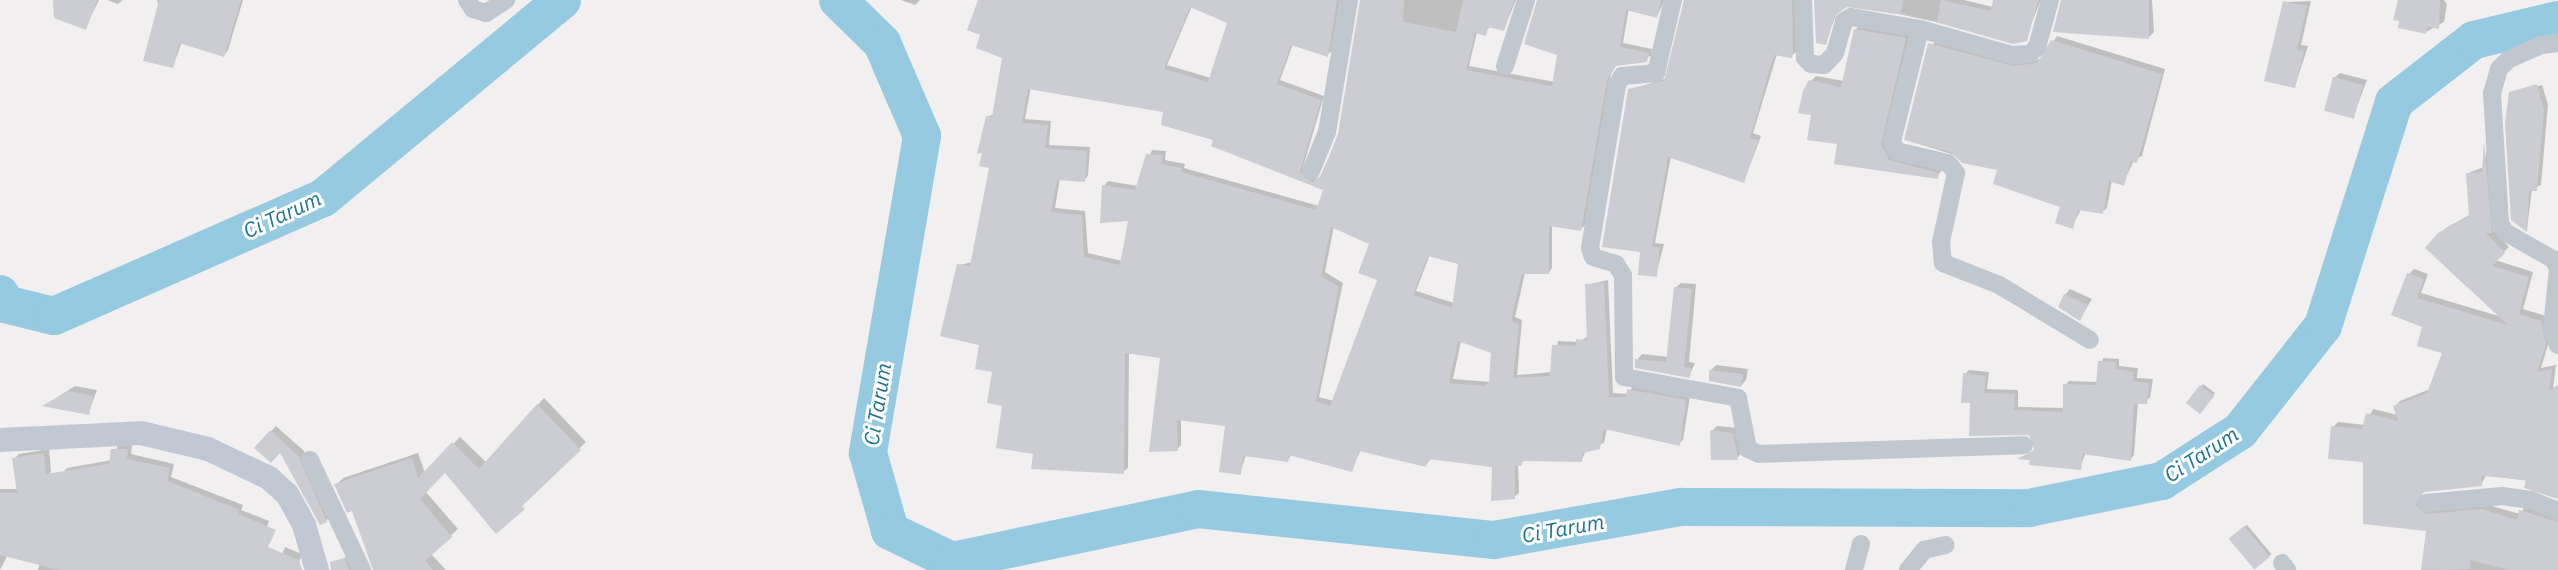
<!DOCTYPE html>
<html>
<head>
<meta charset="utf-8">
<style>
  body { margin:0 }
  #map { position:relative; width:2558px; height:570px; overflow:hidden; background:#f1efef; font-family:"IBM Plex Sans",sans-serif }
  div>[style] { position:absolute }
  .shadow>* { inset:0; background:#0003; transform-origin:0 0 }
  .river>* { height:38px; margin:-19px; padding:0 19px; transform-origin:19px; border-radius:19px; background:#95cae0 }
  .building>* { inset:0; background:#cccdd2; transform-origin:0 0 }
  .minor>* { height:18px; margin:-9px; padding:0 9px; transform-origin:9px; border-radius:9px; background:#c1c7cf }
  .secondary>* { height:24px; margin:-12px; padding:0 12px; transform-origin:12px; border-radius:12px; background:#c2c8d3 }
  span { translate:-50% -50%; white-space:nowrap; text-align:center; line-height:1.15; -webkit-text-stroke:6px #fff; paint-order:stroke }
  .water-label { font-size:21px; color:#1e7397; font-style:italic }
</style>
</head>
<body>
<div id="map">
  <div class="shadow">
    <i style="clip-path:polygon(57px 0,99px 0,85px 28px)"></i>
    <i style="clip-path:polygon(107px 0,123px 0,118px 4px)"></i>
    <i style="clip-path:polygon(157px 0,243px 0,228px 50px,224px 55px,182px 42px,173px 66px)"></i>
    <i style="clip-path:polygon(901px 0,920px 0,915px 5px)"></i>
    <i style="clip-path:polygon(evenodd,980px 0,1340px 0,1332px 51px,1327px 55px,1293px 44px,1280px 80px,1324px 96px,1303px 167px,1310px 177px,1319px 179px,1340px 134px,1361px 0,1516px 0,1504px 29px,1490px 26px,1485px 34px,1477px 32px,1469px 66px,1555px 82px,1559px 54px,1538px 0,1665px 0,1657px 16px,1629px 8px,1623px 43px,1652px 49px,1651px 56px,1617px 64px,1611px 74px,1585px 225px,1581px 229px,1552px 225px,1552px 268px,1548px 273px,1525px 273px,1515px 317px,1522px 320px,1517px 375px,1552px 372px,1558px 341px,1578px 342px,1589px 336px,1587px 285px,1608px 280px,1613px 393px,1628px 394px,1633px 386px,1690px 396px,1683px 440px,1679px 444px,1607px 428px,1604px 443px,1586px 450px,1582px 460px,1526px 460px,1518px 464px,1519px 493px,1514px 497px,1493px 465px,1431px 458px,1426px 465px,1361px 449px,1352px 470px,1292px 454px,1288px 460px,1246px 455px,1240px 473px,1227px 425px,1181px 419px,1181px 445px,1177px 449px,1162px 356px,1129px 352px,1128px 468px,1123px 472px,1035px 453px,1004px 404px,959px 265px,973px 262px,991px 167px,988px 117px,995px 113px,1004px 56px,983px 34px,980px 0,1192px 6px,1230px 22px,1211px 78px,1167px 65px,1192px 6px,980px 0,1031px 87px,1165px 111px,1325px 189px,1319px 206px,1184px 168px,1185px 164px,1165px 160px,1166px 151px,1152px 150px,1138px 186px,1108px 181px,1104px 186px,1130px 219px,1122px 261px,1088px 253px,1085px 211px,1055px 208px,1060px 178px,1084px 180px,1088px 176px,1090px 147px,1049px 145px,1051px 121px,1025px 119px,1031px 87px,980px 0,1334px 226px,1372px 243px,1379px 279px,1334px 401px,1319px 397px,1343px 283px,1325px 272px,1334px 226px,980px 0,1430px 254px,1460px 263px,1454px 303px,1416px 291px,1430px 254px,980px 0,1461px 341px,1493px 352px,1491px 382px,1453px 379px,1461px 341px)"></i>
    <i style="clip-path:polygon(1685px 0,1795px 0,1796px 52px,1791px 56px,1777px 54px,1753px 133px,1761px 136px,1744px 181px,1671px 156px,1655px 243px,1664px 244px,1656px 275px,1642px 250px,1630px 90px,1667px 78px)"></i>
    <i style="clip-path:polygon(1815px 0,1964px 0,1993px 7px,1995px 0,2041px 0,2024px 41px,1852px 4px,1837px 13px,1825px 43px)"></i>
    <i style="clip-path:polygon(2067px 0,2152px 0,2154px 32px,2149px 37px)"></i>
    <i style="clip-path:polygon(2399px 0,2444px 0,2447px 4px,2444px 22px,2426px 32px)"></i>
    <i style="clip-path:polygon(2311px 1px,2301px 45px,2308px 46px,2295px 86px,2284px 2px)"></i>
    <i style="clip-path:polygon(1860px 25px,1910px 33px,1886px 138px,1943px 168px,1937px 177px,1836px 163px,1839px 142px,1813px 113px,1811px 81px,1816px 76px,1844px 81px,1855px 30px)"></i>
    <i style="clip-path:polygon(2057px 36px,2165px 69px,2142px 156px,2134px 160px,2123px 184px,2112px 180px,2107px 208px,2102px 212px,2081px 209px,2072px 227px,2063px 206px,2000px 169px,1906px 140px,1935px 39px,2018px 62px,2042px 59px)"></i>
    <i style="clip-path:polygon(2340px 73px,2367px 80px,2353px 117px,2334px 78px)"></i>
    <i style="clip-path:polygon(2542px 85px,2548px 104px,2541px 185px,2532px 189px,2527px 229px,2513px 219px,2512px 93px)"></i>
    <i style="clip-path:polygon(2488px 139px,2497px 226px,2493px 230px,2509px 247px,2495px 260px,2533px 272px,2523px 309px,2546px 316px,2550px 338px,2541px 368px,2556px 365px,2553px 388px,2558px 385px,2558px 485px,2486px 475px,2481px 485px,2424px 490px,2419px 499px,2488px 505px,2520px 514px,2526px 505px,2558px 515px,2558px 570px,2422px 570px,2428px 530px,2333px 427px,2338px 422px,2365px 425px,2373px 409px,2398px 415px,2395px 406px,2400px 401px,2430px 389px,2444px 352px,2425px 326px,2409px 274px,2414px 269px,2428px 274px,2421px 293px,2502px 317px,2427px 248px,2446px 228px,2471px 214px,2468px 173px,2484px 167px)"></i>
    <i style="clip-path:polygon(1681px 283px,1696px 284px,1689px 362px,1695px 363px,1689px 376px,1637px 360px,1642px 354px,1669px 357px,1675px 288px)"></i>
    <i style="clip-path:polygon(2070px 289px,2092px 299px,2080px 319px,2065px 295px)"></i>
    <i style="clip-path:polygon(2103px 358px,2119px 359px,2119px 366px,2138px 368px,2137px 378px,2153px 379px,2150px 398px,2138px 402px,2134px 455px,2130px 460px,2086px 452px,2080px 468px,2021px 458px,2036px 449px,2030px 433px,1971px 401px,1965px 374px,1969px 370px,1989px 372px,1987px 389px,2018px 390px,2018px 407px,2065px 408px,2065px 385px,2069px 381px,2098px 382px)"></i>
    <i style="clip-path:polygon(1716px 365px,1748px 369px,1746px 380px,1741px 386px,1710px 371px)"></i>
    <i style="left:2203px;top:384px;width:15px;height:23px;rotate:37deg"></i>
    <i style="clip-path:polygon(75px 386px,97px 390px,88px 414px,45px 405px)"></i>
    <i style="clip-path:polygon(544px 398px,586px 442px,496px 531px,445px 470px,425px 491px,458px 529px,431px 554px,446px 570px,378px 570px,353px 508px,336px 485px,343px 478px,418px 453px,425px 473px,460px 437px,487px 463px)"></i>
    <i style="clip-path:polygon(276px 426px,304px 451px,331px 515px,326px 521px,281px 450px,256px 448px)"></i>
    <i style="clip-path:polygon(1717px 426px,1738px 428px,1742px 453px,1737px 458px,1712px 431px)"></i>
    <i style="clip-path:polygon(118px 445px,132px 445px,131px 454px,174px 464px,171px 477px,243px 505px,241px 510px,269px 521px,251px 570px,38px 570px,62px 473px,67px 468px,112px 460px)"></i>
    <i style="clip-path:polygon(49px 449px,51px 471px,0 570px,0 489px,18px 489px,14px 459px,19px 454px)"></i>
    <i style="left:2247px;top:525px;width:38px;height:21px;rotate:50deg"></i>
    <i style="clip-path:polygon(285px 547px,302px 554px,296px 570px,276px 570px)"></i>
    <i style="clip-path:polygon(346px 557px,353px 570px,338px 570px,335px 562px)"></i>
  </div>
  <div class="river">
    <i style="left:838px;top:0;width:62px;rotate:44.3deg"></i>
    <i style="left:882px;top:43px;width:101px;rotate:66.7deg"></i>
    <i style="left:922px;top:136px;width:322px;rotate:99.7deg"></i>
    <i style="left:868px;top:453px;width:81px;rotate:74.2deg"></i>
    <i style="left:890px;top:531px;width:69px;rotate:25.8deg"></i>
    <i style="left:952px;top:561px;width:251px;rotate:-11.9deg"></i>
    <i style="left:1198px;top:509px;width:298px;rotate:6deg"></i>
    <i style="left:1494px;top:540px;width:191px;rotate:-10deg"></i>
    <i style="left:1682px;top:507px;width:347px;rotate:0.2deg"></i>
    <i style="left:2029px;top:508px;width:136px;rotate:-11.5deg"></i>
    <i style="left:2162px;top:481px;width:93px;rotate:-32.7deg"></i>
    <i style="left:2240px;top:431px;width:134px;rotate:-51.7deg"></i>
    <i style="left:2323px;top:326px;width:235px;rotate:-72.4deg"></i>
    <i style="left:2394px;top:102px;width:101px;rotate:-37.8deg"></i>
    <i style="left:2474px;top:40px;width:86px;rotate:-13.4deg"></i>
    <i style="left:0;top:294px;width:11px;rotate:63deg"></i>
    <i style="left:5px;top:304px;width:50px;rotate:13.8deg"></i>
    <i style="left:54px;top:316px;width:294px;rotate:-23.7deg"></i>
    <i style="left:323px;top:198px;width:310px;rotate:-39.6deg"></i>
  </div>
  <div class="building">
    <i style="clip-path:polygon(53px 0,97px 0,86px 30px,54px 18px)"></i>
    <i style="clip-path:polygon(159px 0,241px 0,224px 57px,179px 43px,173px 68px,143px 61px)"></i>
    <i style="clip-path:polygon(evenodd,978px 0,1337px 0,1328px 57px,1291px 45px,1277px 84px,1321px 100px,1300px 172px,1312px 182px,1322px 175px,1338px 134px,1360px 0,1404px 0,1403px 22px,1456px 32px,1463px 0,1514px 0,1504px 31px,1488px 27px,1486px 36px,1475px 33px,1466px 70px,1552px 86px,1557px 55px,1524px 44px,1537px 0,1661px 0,1657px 18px,1626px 10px,1620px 47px,1649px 53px,1647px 62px,1616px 66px,1607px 80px,1581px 231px,1549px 226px,1549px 274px,1522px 274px,1511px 321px,1519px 325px,1513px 378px,1550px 376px,1552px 345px,1576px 346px,1576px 339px,1587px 340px,1585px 284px,1604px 283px,1609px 397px,1626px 397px,1627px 389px,1686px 400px,1680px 446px,1604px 429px,1600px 449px,1583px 453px,1582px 462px,1522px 461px,1522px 466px,1515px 466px,1515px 499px,1491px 501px,1492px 467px,1428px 459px,1426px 467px,1359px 451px,1352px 472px,1289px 455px,1288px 462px,1243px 456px,1241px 475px,1219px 472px,1225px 426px,1177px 420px,1178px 451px,1149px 452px,1160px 358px,1125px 353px,1124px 474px,1031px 469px,1033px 454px,996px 448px,1002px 406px,987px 403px,992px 372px,975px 369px,979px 345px,940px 336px,957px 264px,970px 266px,989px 168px,979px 166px,982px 153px,977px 154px,986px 116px,992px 117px,1002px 58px,976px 48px,980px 35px,967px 30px,978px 0,1190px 7px,1227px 23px,1208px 82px,1164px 69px,1190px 7px,978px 0,1028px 89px,1163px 112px,1161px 125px,1213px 140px,1211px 146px,1323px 190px,1316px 210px,1181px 172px,1182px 168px,1161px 164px,1163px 155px,1146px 154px,1135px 190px,1102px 185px,1100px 223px,1128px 221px,1120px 265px,1084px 257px,1082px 215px,1051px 212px,1057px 180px,1085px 182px,1087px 151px,1045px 148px,1048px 125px,1022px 123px,1028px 89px,978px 0,1331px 227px,1369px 244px,1358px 273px,1377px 280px,1330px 406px,1316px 401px,1339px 287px,1321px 276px,1331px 227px,978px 0,1428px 256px,1458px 264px,1452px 308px,1413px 295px,1428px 256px,978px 0,1458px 341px,1491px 353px,1489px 382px,1485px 386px,1449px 383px,1458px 341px)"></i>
    <i style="clip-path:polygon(1684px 0,1792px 0,1793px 51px,1792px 58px,1774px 55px,1750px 138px,1758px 140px,1744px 183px,1668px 157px,1652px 247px,1660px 247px,1657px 277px,1638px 275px,1640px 252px,1602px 247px,1628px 89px,1664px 81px)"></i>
    <i style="clip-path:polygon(1814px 0,1903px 0,1901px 13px,1918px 17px,1846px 7px,1834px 17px,1826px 45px,1816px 43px)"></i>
    <i style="clip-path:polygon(1941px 0,1991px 11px,1993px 0,2038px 0,2027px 41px,2013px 44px,1925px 19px,1937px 21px)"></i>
    <i style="clip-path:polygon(2061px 0,2149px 0,2149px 39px,2053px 32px)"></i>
    <i style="clip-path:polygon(2398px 0,2440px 0,2439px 29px,2427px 27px,2426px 34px,2398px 28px,2399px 21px,2393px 20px)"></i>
    <i style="clip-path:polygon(2283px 1px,2307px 6px,2297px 50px,2304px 51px,2295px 88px,2264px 81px)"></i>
    <i style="clip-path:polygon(1854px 29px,1906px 38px,1881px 144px,1889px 160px,1939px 173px,1938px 179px,1834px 164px,1837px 144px,1807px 140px,1811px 115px,1798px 113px,1803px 91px,1809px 80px,1841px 87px)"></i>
    <i style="clip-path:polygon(2051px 40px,2162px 74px,2137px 163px,2131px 161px,2124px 186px,2109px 181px,2103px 214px,2078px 210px,2073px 229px,2055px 223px,2060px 207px,1993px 184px,1997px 170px,1962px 163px,1951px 152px,1904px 140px,1928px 43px,2013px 66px,2037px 63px)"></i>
    <i style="left:2333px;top:77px;width:31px;height:35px;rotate:15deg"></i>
    <i style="clip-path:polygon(2537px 84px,2544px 110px,2537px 191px,2529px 191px,2527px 232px,2511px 220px,2505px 123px,2509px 92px)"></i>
    <i style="clip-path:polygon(2484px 141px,2492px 233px,2486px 233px,2505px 253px,2492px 266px,2529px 277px,2519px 314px,2541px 321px,2546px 345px,2537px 372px,2552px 369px,2549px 391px,2558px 385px,2558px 499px,2524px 488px,2526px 480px,2482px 476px,2482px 486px,2424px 492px,2415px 505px,2426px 514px,2482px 509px,2517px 520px,2519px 510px,2558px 522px,2558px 570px,2510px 570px,2470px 560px,2470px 569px,2421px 570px,2426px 531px,2363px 524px,2363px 462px,2328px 459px,2331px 426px,2362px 429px,2366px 413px,2398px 421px,2393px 406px,2427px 393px,2442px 353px,2417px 346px,2422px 327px,2391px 315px,2407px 273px,2424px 279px,2417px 298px,2508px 325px,2425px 248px,2438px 233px,2469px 216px,2466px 173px,2482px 172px)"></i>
    <i style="clip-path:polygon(1674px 287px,1692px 289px,1684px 367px,1691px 368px,1690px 378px,1635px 368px,1635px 359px,1666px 362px)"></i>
    <i style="clip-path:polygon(2064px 294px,2088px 305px,2080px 321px,2058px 307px)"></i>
    <i style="clip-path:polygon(2098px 361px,2116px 362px,2116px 369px,2134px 372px,2133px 381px,2149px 383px,2147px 404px,2134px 404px,2131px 461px,2083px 454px,2081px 470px,2029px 465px,2030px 460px,2017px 459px,2034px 450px,2029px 435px,1969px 436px,1970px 403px,1961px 403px,1963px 373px,1986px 376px,1984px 393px,2015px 394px,2014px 410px,2063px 412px,2063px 384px,2096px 385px)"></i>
    <i style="clip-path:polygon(1709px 370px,1743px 374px,1741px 387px,1709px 381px)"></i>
    <i style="left:2200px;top:385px;width:18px;height:23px;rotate:38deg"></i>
    <i style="clip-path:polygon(69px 391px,93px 396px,89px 415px,42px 406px)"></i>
    <i style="clip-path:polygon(537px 404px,581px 450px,522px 506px,525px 509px,496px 534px,445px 473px,420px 499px,452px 537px,425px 561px,433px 570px,373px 570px,352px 511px,347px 513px,334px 484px,412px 458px,418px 478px,452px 442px,479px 469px)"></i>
    <i style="clip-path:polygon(270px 430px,299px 457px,327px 522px,320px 525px,280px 453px,271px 463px,254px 448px)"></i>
    <i style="clip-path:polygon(1710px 430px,1733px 433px,1738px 460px,1711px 460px)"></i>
    <i style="clip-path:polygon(111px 449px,128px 449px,127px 459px,170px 468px,167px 481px,240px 510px,238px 514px,276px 530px,268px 547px,299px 560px,302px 570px,59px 570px,0 555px,0 493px,17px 493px,12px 458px,44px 453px,46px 474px,109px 464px)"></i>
    <i style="left:2244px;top:526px;width:40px;height:20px;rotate:50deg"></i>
    <i style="clip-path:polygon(344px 558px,349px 570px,331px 570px,330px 562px)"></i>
  </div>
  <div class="minor">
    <i style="left:467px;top:0;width:11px;rotate:56deg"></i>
    <i style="left:473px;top:9px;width:14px;rotate:17deg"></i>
    <i style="left:486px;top:13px;width:24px;rotate:-33deg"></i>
    <i style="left:1673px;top:0;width:75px;rotate:103.1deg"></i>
    <i style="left:1656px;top:73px;width:34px;rotate:175deg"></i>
    <i style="left:1622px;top:76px;width:10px;rotate:119deg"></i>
    <i style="left:1617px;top:85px;width:165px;rotate:99.4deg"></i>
    <i style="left:1590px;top:248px;width:9px;rotate:72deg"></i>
    <i style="left:1593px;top:257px;width:24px;rotate:17deg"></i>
    <i style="left:1616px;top:264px;width:13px;rotate:58deg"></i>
    <i style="left:1623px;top:275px;width:102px;rotate:89.4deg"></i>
    <i style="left:1624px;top:377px;width:116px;rotate:10.4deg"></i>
    <i style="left:1738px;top:398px;width:52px;rotate:78.9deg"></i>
    <i style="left:1748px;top:449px;width:12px;rotate:24deg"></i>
    <i style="left:1759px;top:454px;width:265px;rotate:-1.9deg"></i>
    <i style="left:1803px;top:0;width:58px;rotate:88deg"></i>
    <i style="left:1805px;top:58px;width:8px;rotate:45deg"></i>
    <i style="left:1811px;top:64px;width:13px;rotate:4deg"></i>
    <i style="left:1824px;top:65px;width:16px;rotate:-47deg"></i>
    <i style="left:1835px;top:53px;width:33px;rotate:-74deg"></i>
    <i style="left:1844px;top:21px;width:8px;rotate:-30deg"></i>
    <i style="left:1851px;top:17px;width:70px;rotate:9.9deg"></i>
    <i style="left:1920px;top:29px;width:96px;rotate:15.8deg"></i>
    <i style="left:2012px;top:55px;width:18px;rotate:-3deg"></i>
    <i style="left:2030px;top:54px;width:10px;rotate:-45deg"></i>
    <i style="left:2037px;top:47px;width:49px;rotate:-74.5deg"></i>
    <i style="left:1920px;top:29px;width:115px;rotate:104deg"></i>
    <i style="left:1892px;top:141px;width:11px;rotate:68deg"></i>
    <i style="left:1896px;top:151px;width:53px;rotate:13deg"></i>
    <i style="left:1948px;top:163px;width:13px;rotate:51deg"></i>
    <i style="left:1956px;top:173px;width:71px;rotate:102.3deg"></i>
    <i style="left:1941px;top:242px;width:21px;rotate:85deg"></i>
    <i style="left:1943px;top:263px;width:60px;rotate:21.4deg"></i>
    <i style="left:1999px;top:285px;width:106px;rotate:31.1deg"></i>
    <i style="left:2558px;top:43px;width:17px;rotate:173deg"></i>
    <i style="left:2541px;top:45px;width:36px;rotate:156deg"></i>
    <i style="left:2508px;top:60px;width:13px;rotate:135deg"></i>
    <i style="left:2499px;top:69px;width:25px;rotate:106deg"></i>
    <i style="left:2492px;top:93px;width:130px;rotate:86.5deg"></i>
    <i style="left:2500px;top:223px;width:10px;rotate:61deg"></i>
    <i style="left:2505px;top:232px;width:56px;rotate:29.7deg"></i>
    <i style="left:2554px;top:260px;width:10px;rotate:66deg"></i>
    <i style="left:1505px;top:66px;width:69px;rotate:-72.3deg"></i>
    <i style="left:1311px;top:171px;width:42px;rotate:-67.7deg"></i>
    <i style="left:1327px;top:132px;width:134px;rotate:-80.5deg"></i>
    <i style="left:2558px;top:269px;width:59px;rotate:95.8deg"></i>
    <i style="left:2552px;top:328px;width:18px;rotate:71deg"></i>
    <i style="left:310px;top:460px;width:122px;rotate:64.7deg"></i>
    <i style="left:2426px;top:503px;width:76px;rotate:-5.3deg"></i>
    <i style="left:2502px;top:496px;width:29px;rotate:8deg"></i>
    <i style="left:2531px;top:500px;width:29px;rotate:22deg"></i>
    <i style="left:2282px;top:563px;width:9px;rotate:54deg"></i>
    <i style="left:1854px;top:570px;width:27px;rotate:-75deg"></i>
    <i style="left:1908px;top:570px;width:26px;rotate:-51deg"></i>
    <i style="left:1924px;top:550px;width:22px;rotate:-13deg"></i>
  </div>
  <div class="secondary">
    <i style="left:0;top:440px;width:141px;rotate:-2.8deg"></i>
    <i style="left:141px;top:433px;width:69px;rotate:13.4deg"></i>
    <i style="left:208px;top:449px;width:68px;rotate:25.4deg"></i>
    <i style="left:269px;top:478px;width:24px;rotate:42deg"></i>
    <i style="left:287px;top:494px;width:35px;rotate:61deg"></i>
    <i style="left:304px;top:525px;width:47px;rotate:73.9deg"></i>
  </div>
  <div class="water-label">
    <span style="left:282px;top:214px;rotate:-25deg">Ci Tarum</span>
    <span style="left:877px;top:404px;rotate:-81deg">Ci Tarum</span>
    <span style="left:2201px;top:454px;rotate:-33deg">Ci Tarum</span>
    <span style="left:1563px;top:528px;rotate:-10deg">Ci Tarum</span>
  </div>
</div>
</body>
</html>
